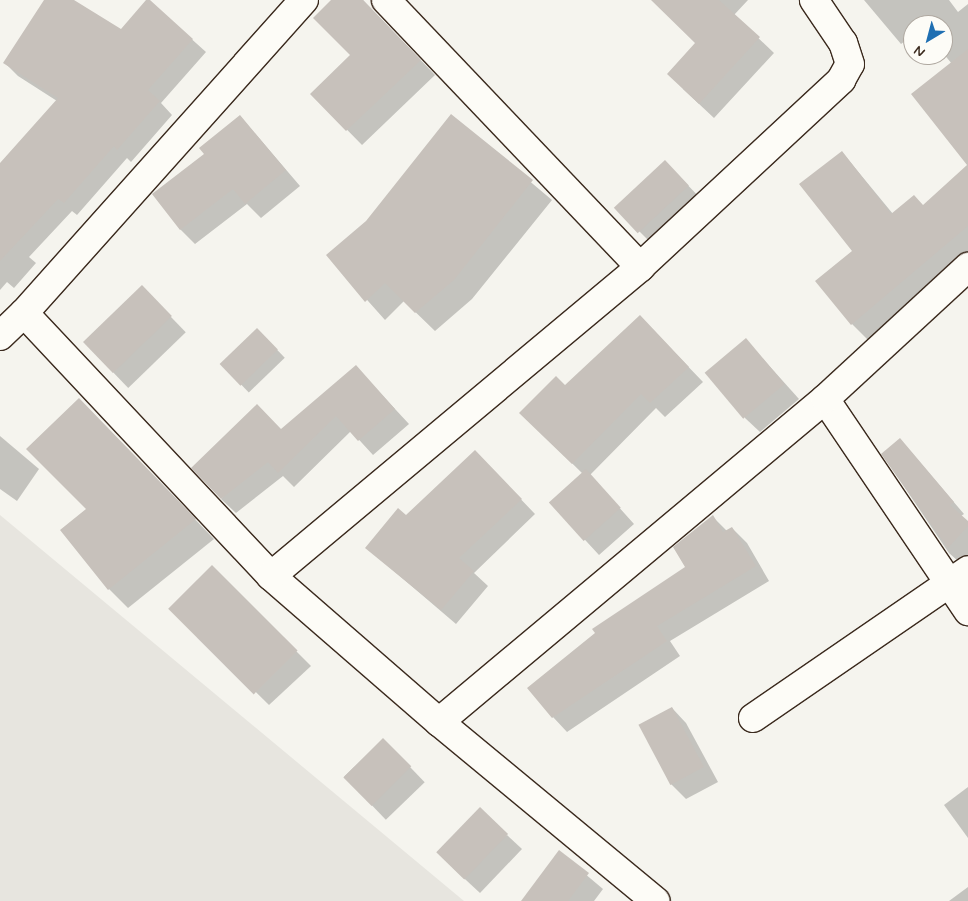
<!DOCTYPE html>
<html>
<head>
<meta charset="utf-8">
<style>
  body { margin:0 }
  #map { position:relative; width:968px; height:901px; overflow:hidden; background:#f5f4ee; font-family:Mynerve,sans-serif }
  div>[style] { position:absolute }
  .built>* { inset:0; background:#e7e5df }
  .shadow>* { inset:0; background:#0003; transform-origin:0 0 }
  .building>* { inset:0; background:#c7c1bb; transform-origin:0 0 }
  .roads { filter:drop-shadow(1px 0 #3b2a1e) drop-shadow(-1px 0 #3b2a1e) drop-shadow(0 1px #3b2a1e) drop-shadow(0 -1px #3b2a1e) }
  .street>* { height:28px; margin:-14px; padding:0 14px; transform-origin:14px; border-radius:14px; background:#fdfcf7 }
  span { translate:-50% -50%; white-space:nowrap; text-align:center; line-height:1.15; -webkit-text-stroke:5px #fdfcf7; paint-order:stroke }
  .north { position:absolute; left:903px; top:15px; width:50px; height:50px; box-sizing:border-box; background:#fdfcf7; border:1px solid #afa8a0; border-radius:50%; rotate:217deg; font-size:14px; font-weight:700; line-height:20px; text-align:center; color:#3b2a1e }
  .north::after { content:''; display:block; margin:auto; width:18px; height:22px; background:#1f6fb2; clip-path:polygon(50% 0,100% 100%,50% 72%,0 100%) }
</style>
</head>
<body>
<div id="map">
  <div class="built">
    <i style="clip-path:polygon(0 515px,464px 901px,0 901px)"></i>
  </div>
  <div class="shadow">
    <i style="clip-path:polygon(45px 0,72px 0,121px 31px,148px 0,206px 52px,161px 103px,172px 115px,131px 162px,127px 158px,77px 215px,72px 211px,29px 257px,36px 263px,14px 288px,7px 282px,0 290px,0 182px,57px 101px,18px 76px,5px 63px)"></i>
    <i style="clip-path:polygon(333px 0,363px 0,435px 75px,362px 145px,312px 94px,352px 55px)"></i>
    <i style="clip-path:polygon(663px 0,748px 0,734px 15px,774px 53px,714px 118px,683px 89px,697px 43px)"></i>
    <i style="clip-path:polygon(864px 0,949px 0,958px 12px,968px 4px,968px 164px,952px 64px,943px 53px,943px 25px,913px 25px,913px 35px,901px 44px)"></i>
    <i style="clip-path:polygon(240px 116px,300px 186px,261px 218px,247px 204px,195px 244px,180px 229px,206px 155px)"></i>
    <i style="clip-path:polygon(452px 116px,552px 200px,472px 299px,435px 331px,404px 301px,385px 320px,327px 255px,367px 222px)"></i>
    <i style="clip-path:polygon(842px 152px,893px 214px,923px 206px,968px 166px,968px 255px,868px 340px,852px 324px,854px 251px)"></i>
    <i style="clip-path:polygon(680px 177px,703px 201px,655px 247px,617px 209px)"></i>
    <i style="left:142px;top:287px;width:63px;height:80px;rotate:46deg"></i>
    <i style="left:257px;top:329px;width:40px;height:50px;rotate:46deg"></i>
    <i style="clip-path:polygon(655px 332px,703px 382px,665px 417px,656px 408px,590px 475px,634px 524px,599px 555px,551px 503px,583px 474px,536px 428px,565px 387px)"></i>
    <i style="clip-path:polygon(746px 340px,799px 399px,760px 432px,745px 418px)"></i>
    <i style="clip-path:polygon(356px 367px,409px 424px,373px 455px,351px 431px,294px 487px,283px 476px,236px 513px,221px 499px,282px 430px)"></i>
    <i style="clip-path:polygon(99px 420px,214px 539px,128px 608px,109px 589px,88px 509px)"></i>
    <i style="clip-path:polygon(0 436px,39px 469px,17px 501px,0 489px)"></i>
    <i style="clip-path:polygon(900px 439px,964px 514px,961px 516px,968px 522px,968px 570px,949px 553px,882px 454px)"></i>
    <i style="clip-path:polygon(489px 466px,535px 514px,474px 573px,488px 586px,456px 624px,367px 548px,406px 516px)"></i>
    <i style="clip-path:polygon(713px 517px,727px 531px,732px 528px,747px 543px,769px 581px,670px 641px,680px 656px,567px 732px,553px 717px,687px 568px)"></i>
    <i style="clip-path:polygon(212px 567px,311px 666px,269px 705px,186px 624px)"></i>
    <i style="clip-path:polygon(672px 708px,686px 723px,718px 782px,686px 799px,671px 784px)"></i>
    <i style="left:383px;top:739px;width:60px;height:54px;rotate:46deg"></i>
    <i style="clip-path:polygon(968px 787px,968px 838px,944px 805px)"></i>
    <i style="clip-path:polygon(507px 835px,522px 849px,480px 893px,453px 868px)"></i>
    <i style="clip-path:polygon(559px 852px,603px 889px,594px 901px,523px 901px)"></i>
    <i style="clip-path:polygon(968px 887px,968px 901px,949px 901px)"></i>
  </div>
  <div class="building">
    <i style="clip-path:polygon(44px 0,74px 0,121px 29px,146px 0,150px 0,193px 39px,148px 90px,160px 101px,117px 150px,114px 146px,64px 203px,58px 199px,0 261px,0 163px,58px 98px,3px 63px)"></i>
    <i style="clip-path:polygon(331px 0,363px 0,421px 60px,346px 131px,310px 94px,350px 55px,313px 18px)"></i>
    <i style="clip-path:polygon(651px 0,719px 0,760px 37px,699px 104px,667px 74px,695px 43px)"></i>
    <i style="clip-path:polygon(968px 49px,968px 226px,851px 325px,815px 281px,852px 251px,799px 184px,842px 151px,891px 214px,914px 195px,923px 205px,967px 165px,911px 94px)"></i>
    <i style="clip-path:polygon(451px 114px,533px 180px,454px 280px,415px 313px,385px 283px,365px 302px,326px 255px,366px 221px)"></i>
    <i style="clip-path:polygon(240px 115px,286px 170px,245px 204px,233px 189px,180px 230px,152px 194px,204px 154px,199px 148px)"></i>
    <i style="left:665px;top:160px;width:35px;height:70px;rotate:47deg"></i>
    <i style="left:142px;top:285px;width:43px;height:82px;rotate:46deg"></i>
    <i style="clip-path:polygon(640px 315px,689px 367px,650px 403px,641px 394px,572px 464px,519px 413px,556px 376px,565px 385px)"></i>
    <i style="left:257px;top:328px;width:30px;height:52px;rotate:46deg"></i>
    <i style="left:746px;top:338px;width:60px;height:54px;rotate:50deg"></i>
    <i style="clip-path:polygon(356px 365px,395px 409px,358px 441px,336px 416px,278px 473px,268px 462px,221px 499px,191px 468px,257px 404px,281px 429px)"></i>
    <i style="clip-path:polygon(79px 398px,196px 519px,108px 590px,60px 530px,86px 509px,26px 449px)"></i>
    <i style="clip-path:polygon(900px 438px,954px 502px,950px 505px,968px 521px,968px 526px,948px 548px,881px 454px)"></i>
    <i style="clip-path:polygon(475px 450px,522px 499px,459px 558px,474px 571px,441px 610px,365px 548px,398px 508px,406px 515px)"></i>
    <i style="left:586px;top:469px;width:52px;height:50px;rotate:48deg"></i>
    <i style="clip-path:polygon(713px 515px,723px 532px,732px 527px,756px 566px,657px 626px,667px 641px,552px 718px,527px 688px,595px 633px,592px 629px,685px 567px,673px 547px)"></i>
    <i style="left:212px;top:565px;width:121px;height:62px;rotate:45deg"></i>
    <i style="left:672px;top:707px;width:68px;height:38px;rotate:62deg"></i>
    <i style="left:383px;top:738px;width:40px;height:56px;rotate:45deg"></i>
    <i style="left:480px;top:807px;width:39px;height:63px;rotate:44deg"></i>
    <i style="clip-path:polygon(559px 850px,589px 873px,568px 901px,521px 901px)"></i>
  </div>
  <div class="roads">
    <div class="street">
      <i style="left:386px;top:0;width:369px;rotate:46.4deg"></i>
      <i style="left:24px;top:313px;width:361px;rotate:46.8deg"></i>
      <i style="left:271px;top:576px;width:223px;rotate:41deg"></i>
      <i style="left:439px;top:722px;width:281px;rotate:39.6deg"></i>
      <i style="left:0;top:336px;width:33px;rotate:-44deg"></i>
      <i style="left:24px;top:313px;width:420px;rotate:-48.2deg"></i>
      <i style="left:825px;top:399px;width:256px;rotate:56deg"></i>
      <i style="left:271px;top:576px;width:481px;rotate:-39.9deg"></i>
      <i style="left:640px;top:267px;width:275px;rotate:-42.9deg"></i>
      <i style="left:841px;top:80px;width:18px;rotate:-61deg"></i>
      <i style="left:850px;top:64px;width:22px;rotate:-108deg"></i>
      <i style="left:843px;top:43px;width:52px;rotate:-124deg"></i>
      <i style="left:753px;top:718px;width:261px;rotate:-34.5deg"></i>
      <i style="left:439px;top:722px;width:503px;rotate:-39.92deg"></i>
      <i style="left:825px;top:399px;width:195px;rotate:-42.7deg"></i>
    </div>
  </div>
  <div class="north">N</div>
</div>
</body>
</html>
